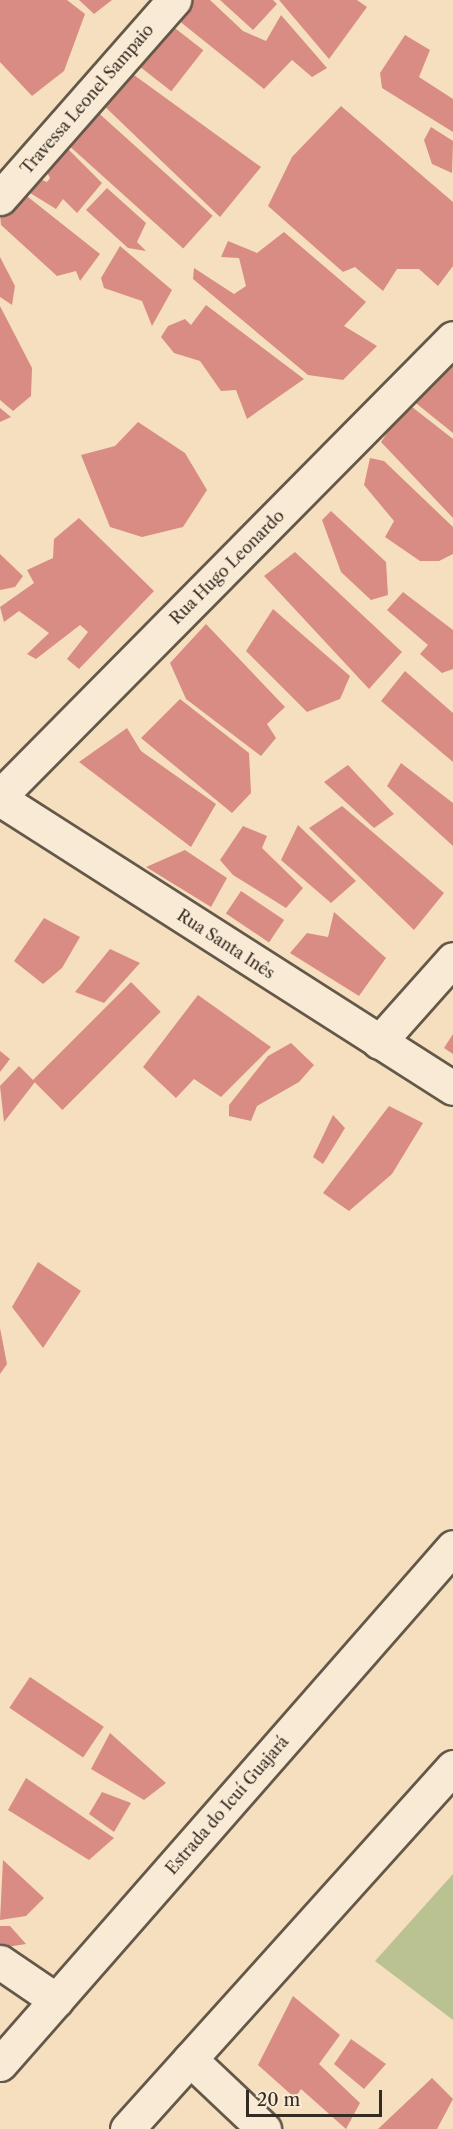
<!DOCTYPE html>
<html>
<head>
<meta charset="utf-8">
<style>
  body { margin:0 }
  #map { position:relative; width:453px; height:2129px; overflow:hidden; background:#f6dfbf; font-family:"Libre Caslon Text",serif }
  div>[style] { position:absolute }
  .green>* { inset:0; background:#bbc292 }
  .building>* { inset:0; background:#d98c83; transform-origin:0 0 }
  .roads { filter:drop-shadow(2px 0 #645849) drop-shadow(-2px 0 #645849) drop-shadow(0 2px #645849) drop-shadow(0 -2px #645849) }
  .street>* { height:33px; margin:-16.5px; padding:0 16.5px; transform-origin:16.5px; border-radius:16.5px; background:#f9ead5 }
  .secondary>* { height:33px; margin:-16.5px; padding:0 16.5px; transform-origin:16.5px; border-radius:16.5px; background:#f9ead5 }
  span { translate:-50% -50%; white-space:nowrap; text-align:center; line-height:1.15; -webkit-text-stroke:6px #f9ead5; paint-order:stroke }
  .street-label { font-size:16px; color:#342b22 }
  .scale { position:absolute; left:246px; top:2090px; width:136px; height:27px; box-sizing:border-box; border:3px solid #342b22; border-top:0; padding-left:8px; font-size:18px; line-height:21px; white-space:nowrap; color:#342b22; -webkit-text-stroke:4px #f9ead5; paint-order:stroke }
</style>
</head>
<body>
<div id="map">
  <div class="green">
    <i style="clip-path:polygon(453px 1874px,453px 2020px,375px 1961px)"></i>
  </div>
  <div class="building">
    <i style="clip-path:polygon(0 0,67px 0,85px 14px,64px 71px,32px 96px,0 62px)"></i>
    <i style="clip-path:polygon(79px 0,112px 0,94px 14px)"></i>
    <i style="clip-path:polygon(187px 0,210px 0,243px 31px,266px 41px,281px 15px,327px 68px,312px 77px,292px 60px,264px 89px,173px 16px)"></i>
    <i style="clip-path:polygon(220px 0,273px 0,277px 4px,253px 30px)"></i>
    <i style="clip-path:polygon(279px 0,357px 0,367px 7px,329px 59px)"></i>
    <i style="left:171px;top:25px;width:41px;height:52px;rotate:38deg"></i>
    <i style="clip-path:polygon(405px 35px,430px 50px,419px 77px,453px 99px,453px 132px,382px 88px,380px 73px)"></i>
    <i style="clip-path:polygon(134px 75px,261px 167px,220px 217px,100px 102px)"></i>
    <i style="clip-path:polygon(341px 106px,453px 202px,453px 266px,438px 286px,419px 269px,397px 269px,383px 291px,355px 267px,343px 272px,268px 206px,292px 157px)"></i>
    <i style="left:93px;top:108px;width:161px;height:44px;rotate:42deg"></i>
    <i style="clip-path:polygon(431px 127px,453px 141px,452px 173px,432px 164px,424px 140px)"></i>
    <i style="clip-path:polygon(62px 143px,102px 183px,77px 213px,63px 199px,56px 209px,22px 188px,32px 176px,47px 182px,50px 178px,41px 161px)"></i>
    <i style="clip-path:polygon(107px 188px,146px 223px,137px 242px,146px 251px,128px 248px,86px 210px)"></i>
    <i style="clip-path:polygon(23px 193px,100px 254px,80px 281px,76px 271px,57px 276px,1px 225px,0 214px)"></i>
    <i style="clip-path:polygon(284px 232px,366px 302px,344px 326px,377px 346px,343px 380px,308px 375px,193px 279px,194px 268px,234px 294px,246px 286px,239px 258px,221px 257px,228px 241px,257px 253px)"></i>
    <i style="clip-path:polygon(120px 246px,172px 290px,152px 326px,142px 301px,104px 288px,101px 278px)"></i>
    <i style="clip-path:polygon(0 257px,15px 286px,12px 305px,0 297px)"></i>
    <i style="clip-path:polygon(206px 305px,304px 379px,247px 419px,236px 390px,221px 391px,200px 361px,174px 353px,161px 337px,168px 326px,185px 319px,191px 325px)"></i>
    <i style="clip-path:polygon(0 306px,32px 368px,31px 396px,13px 411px,0 400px)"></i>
    <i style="clip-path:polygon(453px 360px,453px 433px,412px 400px)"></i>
    <i style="clip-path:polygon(407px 403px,453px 439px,453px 518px,381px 442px)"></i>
    <i style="clip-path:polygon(0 408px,11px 417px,0 422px)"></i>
    <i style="clip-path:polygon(138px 422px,185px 453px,207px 490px,183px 527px,142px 537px,110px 527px,81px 455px,115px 446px)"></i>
    <i style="clip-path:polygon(370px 458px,384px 461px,453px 527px,453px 554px,439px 561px,420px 561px,385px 537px,394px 521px,364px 485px)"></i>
    <i style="clip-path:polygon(331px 511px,386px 562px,388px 595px,371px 600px,341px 572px,322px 520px)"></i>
    <i style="clip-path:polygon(79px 518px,154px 591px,79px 669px,67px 659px,88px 632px,80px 625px,36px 659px,27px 654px,49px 633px,19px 611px,4px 622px,0 607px,34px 583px,27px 570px,53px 558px,54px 539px)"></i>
    <i style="clip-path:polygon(295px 552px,402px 652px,369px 689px,264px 576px)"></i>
    <i style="clip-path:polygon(0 554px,23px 576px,15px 587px,0 590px)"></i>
    <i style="clip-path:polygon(403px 592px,453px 630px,453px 669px,442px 673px,420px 654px,428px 645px,387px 610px)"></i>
    <i style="clip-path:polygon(273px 609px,350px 676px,340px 699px,307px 712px,246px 651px)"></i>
    <i style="clip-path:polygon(206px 624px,285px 707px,267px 724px,276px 738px,261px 756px,186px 699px,170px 663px)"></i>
    <i style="clip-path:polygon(405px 671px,453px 713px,453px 762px,381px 701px)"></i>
    <i style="clip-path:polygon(180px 699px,249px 753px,251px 793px,232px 813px,141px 738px)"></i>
    <i style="clip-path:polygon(127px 728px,141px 751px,216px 804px,191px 847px,79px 762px)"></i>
    <i style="clip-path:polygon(401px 763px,453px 803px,453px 846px,387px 786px)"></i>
    <i style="clip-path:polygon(348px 765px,394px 814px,374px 828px,324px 782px)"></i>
    <i style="clip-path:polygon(342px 806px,444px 893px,414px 930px,309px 828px)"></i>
    <i style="clip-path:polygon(298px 825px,356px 881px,331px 903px,281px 860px)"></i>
    <i style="clip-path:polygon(243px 826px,267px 836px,262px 848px,303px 888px,286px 908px,233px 875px,220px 860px)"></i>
    <i style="clip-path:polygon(185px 850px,227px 878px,211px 907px,146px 867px)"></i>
    <i style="left:241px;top:891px;width:52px;height:27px;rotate:34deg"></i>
    <i style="clip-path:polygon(334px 912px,386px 958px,359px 996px,290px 953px,307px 933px,328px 937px)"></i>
    <i style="clip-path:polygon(44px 918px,80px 937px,62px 968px,43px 984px,14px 961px)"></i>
    <i style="clip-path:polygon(110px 949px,140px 963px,104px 1003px,75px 992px)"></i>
    <i style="left:131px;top:982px;width:42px;height:139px;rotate:45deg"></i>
    <i style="clip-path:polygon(198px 995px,271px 1047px,221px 1097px,194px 1079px,176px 1098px,143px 1067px)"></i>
    <i style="clip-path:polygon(453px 1034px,453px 1054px,444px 1048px)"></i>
    <i style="clip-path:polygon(291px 1043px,314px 1065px,299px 1082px,257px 1106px,251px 1121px,229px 1116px,229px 1105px,268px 1056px)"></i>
    <i style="clip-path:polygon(0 1051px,10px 1059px,0 1072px)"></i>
    <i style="clip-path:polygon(19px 1066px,35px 1082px,4px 1122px,0 1086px)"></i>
    <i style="clip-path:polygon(389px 1106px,423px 1123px,392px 1174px,349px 1211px,323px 1193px)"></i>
    <i style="clip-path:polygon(333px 1115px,345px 1128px,323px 1164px,313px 1157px)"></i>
    <i style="clip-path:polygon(38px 1262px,81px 1291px,43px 1348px,12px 1307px)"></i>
    <i style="clip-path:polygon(0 1328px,7px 1364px,0 1374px)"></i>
    <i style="left:30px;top:1677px;width:89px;height:37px;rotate:34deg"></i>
    <i style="clip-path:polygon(110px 1733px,166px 1783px,144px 1800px,91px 1769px)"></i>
    <i style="clip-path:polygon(26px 1778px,114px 1838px,89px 1860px,8px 1810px)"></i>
    <i style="clip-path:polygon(102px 1792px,131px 1803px,114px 1832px,89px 1814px)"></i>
    <i style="clip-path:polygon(3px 1860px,44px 1898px,26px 1916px,0 1920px)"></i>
    <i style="clip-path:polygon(0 1926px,10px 1926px,26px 1944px,0 1948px)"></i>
    <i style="clip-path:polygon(293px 1996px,340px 2035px,319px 2064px,360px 2103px,346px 2129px,301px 2089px,295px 2098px,258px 2065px)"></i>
    <i style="clip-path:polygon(351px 2039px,386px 2064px,364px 2089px,334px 2064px)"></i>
    <i style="clip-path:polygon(432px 2078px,453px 2099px,437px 2129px,378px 2129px)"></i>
  </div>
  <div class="roads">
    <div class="street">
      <i style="left:0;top:198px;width:264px;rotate:-48.7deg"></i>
      <i style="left:0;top:796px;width:644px;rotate:-45.31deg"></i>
      <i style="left:0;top:799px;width:537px;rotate:32.54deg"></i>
      <i style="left:379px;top:1042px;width:111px;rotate:-48.3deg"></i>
      <i style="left:0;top:1962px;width:68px;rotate:34.2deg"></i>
      <i style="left:190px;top:2059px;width:102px;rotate:43.4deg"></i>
    </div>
    <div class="secondary">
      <i style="left:0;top:2064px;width:687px;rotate:-48.77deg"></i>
      <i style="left:127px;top:2129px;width:487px;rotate:-48deg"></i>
    </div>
  </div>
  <div class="street-label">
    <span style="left:87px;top:99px;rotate:-49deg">Travessa Leonel Sampaio</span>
    <span style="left:227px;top:567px;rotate:-45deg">Rua Hugo Leonardo</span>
    <span style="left:226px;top:944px;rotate:33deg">Rua Santa Inês</span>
    <span style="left:227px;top:1805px;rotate:-49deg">Estrada do Icuí Guajará</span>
  </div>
  <div class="scale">20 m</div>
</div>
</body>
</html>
